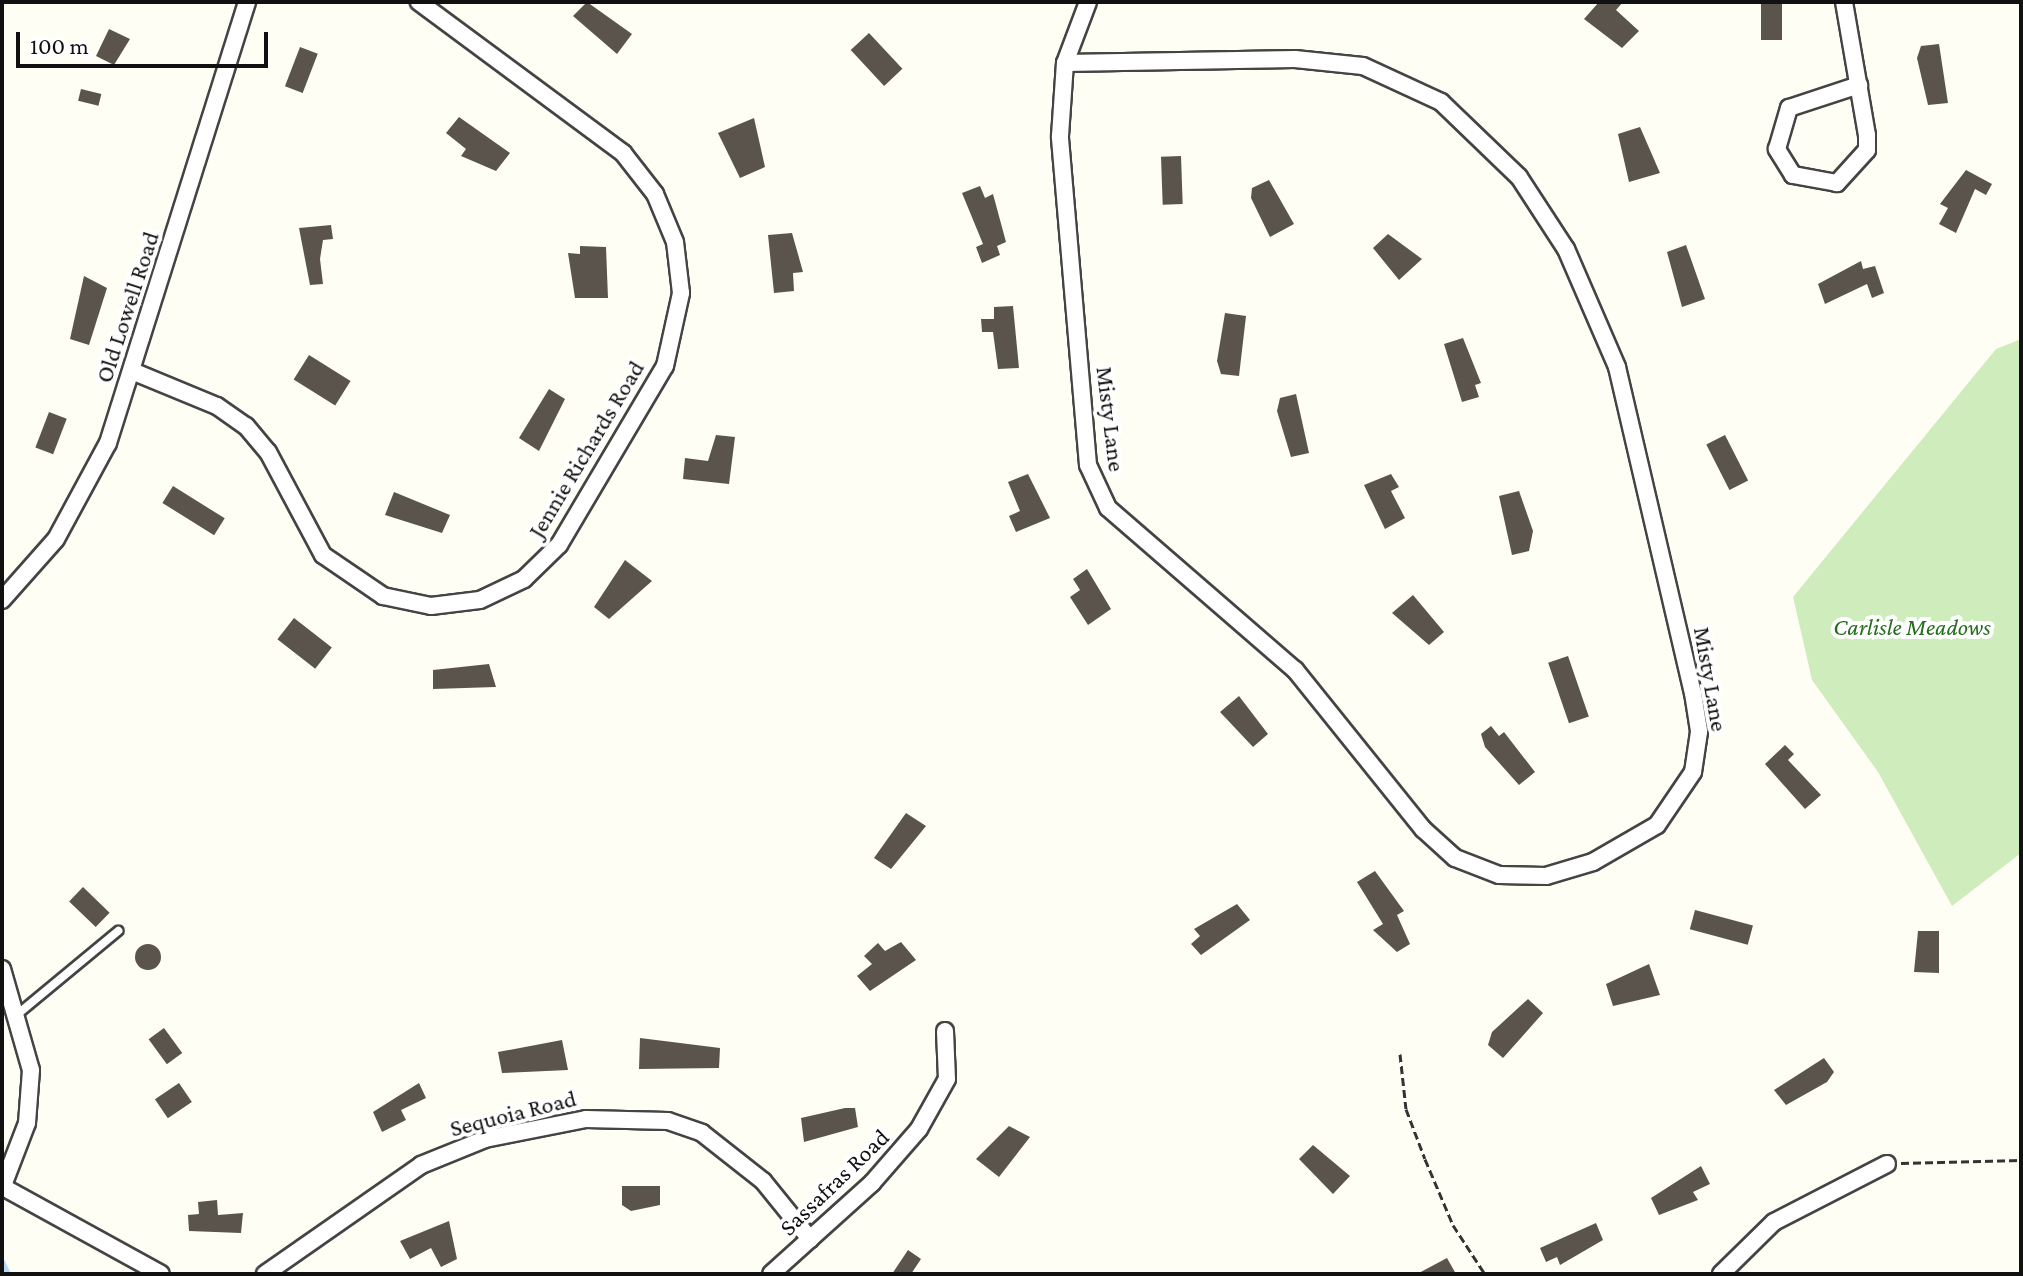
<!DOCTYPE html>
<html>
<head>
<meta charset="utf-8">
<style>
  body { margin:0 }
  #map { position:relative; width:2023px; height:1276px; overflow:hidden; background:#fffef5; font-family:"Crimson Pro",serif }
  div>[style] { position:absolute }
  .green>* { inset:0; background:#cfecbc }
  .stream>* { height:5px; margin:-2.5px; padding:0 2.5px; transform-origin:2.5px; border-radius:2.5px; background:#b7d8f9 }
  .building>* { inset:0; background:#5a544d; transform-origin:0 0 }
  .round { border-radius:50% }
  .path>* { height:3px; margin-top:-1.5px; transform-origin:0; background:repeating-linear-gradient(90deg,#333 0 8px,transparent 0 12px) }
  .roads { filter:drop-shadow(2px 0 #444) drop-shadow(-2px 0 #444) drop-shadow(0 2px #444) drop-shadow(0 -2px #444) }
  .service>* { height:8px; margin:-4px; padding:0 4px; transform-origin:4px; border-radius:4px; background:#fff }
  .minor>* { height:16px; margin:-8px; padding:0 8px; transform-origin:8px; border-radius:8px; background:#fff }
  span { translate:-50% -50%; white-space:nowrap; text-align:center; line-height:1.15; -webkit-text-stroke:8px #fff; paint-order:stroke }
  .street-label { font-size:24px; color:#111 }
  .park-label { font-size:24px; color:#246d1d; font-style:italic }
  .frame { position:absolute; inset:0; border:4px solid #111; pointer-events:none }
  .scale { position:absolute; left:16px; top:32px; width:252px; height:36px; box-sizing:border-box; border:4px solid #111; border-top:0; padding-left:10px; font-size:24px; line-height:28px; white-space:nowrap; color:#111; -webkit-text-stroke:6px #fff; paint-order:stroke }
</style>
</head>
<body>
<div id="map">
  <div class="green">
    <i style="clip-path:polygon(2021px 339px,2021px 853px,1952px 906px,1878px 772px,1812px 680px,1793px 597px,1996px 349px)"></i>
  </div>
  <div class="stream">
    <i style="left:2px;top:1261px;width:14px;rotate:65deg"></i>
  </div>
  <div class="building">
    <i style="clip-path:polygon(587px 2px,632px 34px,617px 54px,573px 16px)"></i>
    <i style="clip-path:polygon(1599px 2px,1623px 2px,1616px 10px,1639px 31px,1622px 48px,1584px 19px)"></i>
    <i style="left:1761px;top:2px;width:21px;height:38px"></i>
    <i style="clip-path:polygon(109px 29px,130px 39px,114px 65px,96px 56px)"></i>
    <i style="left:869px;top:33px;width:49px;height:25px;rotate:47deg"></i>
    <i style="clip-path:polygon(1939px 44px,1948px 103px,1928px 105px,1917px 58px,1921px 46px)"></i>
    <i style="left:300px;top:47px;width:19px;height:42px;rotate:21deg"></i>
    <i style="left:81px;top:89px;width:21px;height:12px;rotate:14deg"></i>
    <i style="clip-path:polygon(459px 117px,510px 153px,496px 171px,461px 156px,466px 149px,446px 133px)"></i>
    <i style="clip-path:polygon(754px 118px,765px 167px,740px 178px,718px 133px)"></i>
    <i style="clip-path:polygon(1640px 127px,1660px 173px,1629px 182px,1618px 134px)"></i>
    <i style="left:1181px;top:156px;width:48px;height:20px;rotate:88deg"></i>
    <i style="clip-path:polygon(1966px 170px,1992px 184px,1986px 195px,1975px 189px,1956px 233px,1939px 224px,1948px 208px,1940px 204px)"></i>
    <i style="clip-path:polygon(1269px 180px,1294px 224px,1270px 237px,1251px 198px,1252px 188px)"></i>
    <i style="clip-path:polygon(980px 186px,985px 198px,993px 194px,1006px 242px,997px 246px,1000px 255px,982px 263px,976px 247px,983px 244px,962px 193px)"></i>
    <i style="clip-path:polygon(331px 225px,333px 239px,323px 240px,320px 259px,323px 284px,310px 285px,299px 228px)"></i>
    <i style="clip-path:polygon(792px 233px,803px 272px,793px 273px,794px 291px,774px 293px,768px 235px)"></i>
    <i style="clip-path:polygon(1388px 234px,1422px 259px,1399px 280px,1373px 248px)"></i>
    <i style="clip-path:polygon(1686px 245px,1705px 299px,1682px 307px,1667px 252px)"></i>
    <i style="clip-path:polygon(580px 246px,606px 247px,608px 298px,575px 298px,568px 253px,580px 254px)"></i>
    <i style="clip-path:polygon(1861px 261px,1863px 269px,1875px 266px,1884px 293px,1872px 298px,1867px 284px,1825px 304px,1818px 284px)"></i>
    <i style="clip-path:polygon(84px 276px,107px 288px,89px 345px,70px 339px)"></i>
    <i style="clip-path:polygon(1013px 306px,1019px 368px,998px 369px,993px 332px,982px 332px,981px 319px,994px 319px,994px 307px)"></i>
    <i style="clip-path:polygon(1225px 313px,1246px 316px,1239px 376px,1221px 374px,1217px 361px)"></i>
    <i style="clip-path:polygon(1463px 338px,1481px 383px,1475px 385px,1479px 397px,1462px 402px,1444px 344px)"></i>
    <i style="left:309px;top:355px;width:49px;height:29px;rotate:32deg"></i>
    <i style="clip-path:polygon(549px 389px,565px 399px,539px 451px,519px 438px)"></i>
    <i style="clip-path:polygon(1296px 394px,1309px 453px,1291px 457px,1277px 411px,1280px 398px)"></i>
    <i style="left:49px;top:412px;width:19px;height:38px;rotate:21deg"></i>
    <i style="clip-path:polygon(716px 435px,735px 437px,729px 484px,683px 479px,685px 458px,708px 461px)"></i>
    <i style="left:1725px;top:435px;width:51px;height:21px;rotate:63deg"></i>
    <i style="clip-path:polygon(1028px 474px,1050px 518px,1016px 532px,1009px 516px,1020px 511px,1008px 482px)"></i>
    <i style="clip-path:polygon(1391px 474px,1399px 487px,1391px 491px,1405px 518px,1385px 529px,1364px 485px)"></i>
    <i style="left:173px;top:486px;width:61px;height:20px;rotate:32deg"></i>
    <i style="clip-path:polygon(1519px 491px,1533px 531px,1529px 551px,1512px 555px,1499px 496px)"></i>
    <i style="clip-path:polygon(394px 492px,450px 515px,442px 533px,385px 515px)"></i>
    <i style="clip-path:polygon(625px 560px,652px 581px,609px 619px,594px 607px)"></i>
    <i style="clip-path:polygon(1087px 569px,1111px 609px,1088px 625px,1070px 597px,1080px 590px,1073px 579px)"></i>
    <i style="clip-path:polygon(1413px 595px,1444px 632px,1429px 645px,1392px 613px)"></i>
    <i style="left:294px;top:618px;width:48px;height:27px;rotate:38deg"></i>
    <i style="left:1568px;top:656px;width:64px;height:21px;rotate:71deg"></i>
    <i style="clip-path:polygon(489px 664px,496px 687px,433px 689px,433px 670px)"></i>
    <i style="clip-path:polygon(1239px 696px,1268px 734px,1253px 747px,1220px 712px)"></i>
    <i style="clip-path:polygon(1491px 726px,1499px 736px,1504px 732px,1535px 772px,1519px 785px,1485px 747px,1481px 734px)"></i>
    <i style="clip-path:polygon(1785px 745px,1794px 754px,1788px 760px,1821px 795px,1805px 809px,1765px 764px)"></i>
    <i style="clip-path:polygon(906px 813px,926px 826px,891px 869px,874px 858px)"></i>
    <i style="clip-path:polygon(1375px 871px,1404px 911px,1397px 915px,1410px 944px,1397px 952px,1373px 930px,1383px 924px,1357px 882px)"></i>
    <i style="left:83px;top:887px;width:37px;height:20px;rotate:44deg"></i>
    <i style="clip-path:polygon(1237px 904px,1250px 920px,1201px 955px,1191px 944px,1200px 936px,1194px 929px)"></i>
    <i style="left:1695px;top:910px;width:60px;height:20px;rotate:15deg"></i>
    <i style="clip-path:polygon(1918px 931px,1939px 931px,1939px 973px,1914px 972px)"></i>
    <i style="clip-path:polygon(901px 942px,916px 960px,870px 991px,857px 976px,872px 964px,864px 956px,878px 943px,885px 951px)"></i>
    <i class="round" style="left:135px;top:944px;width:26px;height:26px"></i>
    <i style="clip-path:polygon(1649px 964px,1660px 995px,1613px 1006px,1606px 984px)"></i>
    <i style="clip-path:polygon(1528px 999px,1543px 1013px,1503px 1058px,1488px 1045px,1492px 1032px)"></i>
    <i style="left:164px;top:1028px;width:31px;height:19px;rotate:54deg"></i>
    <i style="clip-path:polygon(640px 1038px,720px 1048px,719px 1068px,639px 1069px)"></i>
    <i style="clip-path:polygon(562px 1040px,568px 1070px,502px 1073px,498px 1052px)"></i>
    <i style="clip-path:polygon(1824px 1058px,1834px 1072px,1827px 1082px,1786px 1105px,1774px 1090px)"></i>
    <i style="left:179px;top:1083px;width:23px;height:29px;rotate:56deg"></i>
    <i style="clip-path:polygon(419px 1083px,426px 1098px,401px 1110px,406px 1120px,382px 1132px,373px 1112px)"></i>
    <i style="clip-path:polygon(845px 1108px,855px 1108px,858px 1127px,804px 1142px,801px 1118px)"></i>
    <i style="clip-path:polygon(1009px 1126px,1030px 1137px,999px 1177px,976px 1159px)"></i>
    <i style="clip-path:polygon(1313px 1145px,1350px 1176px,1333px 1194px,1299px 1159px)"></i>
    <i style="clip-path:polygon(1701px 1166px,1710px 1184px,1693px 1192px,1698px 1200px,1659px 1215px,1651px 1198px)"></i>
    <i style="clip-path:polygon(622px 1186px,660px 1186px,660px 1205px,631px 1211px,622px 1205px)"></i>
    <i style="clip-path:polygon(217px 1200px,218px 1215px,243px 1213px,241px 1233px,189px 1231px,188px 1215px,199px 1214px,198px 1202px)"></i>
    <i style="clip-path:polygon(449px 1221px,457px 1259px,441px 1267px,431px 1248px,410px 1259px,400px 1241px)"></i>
    <i style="clip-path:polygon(1596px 1223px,1603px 1240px,1560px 1265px,1557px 1257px,1546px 1262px,1540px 1248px)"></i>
    <i style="clip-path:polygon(908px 1250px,921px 1259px,911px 1274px,892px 1274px)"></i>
    <i style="clip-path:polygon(1447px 1258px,1456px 1274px,1417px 1274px)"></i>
  </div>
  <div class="path">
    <i style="left:1400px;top:1054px;width:55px;rotate:83.8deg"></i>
    <i style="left:1406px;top:1109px;width:53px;rotate:69.2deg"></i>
    <i style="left:1425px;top:1159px;width:72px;rotate:67deg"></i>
    <i style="left:1453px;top:1225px;width:59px;rotate:56.9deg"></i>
    <i style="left:1901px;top:1163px;width:120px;rotate:-1.4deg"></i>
  </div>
  <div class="roads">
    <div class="service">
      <i style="left:19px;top:1013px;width:129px;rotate:-39.6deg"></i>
    </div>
    <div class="minor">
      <i style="left:1844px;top:2px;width:135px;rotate:80.2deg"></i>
      <i style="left:1867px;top:135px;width:15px;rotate:90deg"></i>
      <i style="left:1867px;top:150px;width:45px;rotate:132.3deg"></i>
      <i style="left:1837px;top:183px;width:45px;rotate:-169.7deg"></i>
      <i style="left:1793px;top:175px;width:31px;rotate:-122deg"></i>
      <i style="left:1777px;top:149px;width:43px;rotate:-73.7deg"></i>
      <i style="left:1789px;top:108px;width:74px;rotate:-18.2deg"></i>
      <i style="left:1065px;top:63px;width:230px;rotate:-1deg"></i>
      <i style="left:1295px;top:59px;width:68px;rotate:5.9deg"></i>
      <i style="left:1363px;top:66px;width:86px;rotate:24.8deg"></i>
      <i style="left:1441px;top:102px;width:108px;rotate:43.9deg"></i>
      <i style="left:1519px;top:177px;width:86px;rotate:56.9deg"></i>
      <i style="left:1566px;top:249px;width:129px;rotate:66.6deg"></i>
      <i style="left:1617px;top:367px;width:335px;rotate:76.9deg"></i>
      <i style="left:1693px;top:693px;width:39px;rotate:81deg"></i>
      <i style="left:1699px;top:732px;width:40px;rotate:98.5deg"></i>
      <i style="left:1693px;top:772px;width:64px;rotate:124.2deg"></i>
      <i style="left:1657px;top:825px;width:74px;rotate:150deg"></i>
      <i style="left:1593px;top:862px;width:49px;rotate:163.4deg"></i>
      <i style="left:1546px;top:876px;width:47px;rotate:-178.8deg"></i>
      <i style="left:1499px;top:875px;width:47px;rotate:-158.9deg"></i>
      <i style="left:1455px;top:858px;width:43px;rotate:-137.8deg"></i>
      <i style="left:1423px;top:829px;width:204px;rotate:-128.8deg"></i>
      <i style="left:1295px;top:670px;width:247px;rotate:-139.1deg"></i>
      <i style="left:1108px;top:508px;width:47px;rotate:-114.9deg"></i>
      <i style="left:1088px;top:465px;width:330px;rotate:-94.9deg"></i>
      <i style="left:1060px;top:136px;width:73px;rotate:-86.1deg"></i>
      <i style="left:1065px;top:63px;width:65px;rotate:-69.3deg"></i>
      <i style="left:132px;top:371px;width:92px;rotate:22.4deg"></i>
      <i style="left:217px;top:406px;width:35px;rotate:35deg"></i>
      <i style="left:246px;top:426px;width:34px;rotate:50deg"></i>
      <i style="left:268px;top:452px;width:117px;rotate:61.9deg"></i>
      <i style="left:323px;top:555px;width:73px;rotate:34.3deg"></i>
      <i style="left:383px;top:596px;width:49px;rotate:11.8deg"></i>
      <i style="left:431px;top:606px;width:49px;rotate:-7deg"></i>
      <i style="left:480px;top:600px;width:49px;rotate:-25.5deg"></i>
      <i style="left:524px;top:579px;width:49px;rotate:-44.2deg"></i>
      <i style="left:559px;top:545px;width:208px;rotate:-59.4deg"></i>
      <i style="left:665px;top:366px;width:75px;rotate:-77.6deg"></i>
      <i style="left:681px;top:293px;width:51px;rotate:-96.7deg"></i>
      <i style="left:675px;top:242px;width:52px;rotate:-112.6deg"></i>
      <i style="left:655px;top:194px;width:52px;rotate:-128deg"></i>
      <i style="left:623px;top:153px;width:254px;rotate:-143.5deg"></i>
      <i style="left:2px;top:600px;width:81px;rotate:-48.5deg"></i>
      <i style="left:56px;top:539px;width:109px;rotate:-61.6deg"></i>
      <i style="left:108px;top:443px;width:462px;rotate:-72.5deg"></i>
      <i style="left:2px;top:969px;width:105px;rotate:74deg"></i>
      <i style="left:31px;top:1070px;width:53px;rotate:94.3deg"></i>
      <i style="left:27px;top:1123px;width:70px;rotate:111deg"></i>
      <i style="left:3px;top:1187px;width:180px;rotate:28.8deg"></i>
      <i style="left:265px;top:1274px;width:190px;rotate:-34.9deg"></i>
      <i style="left:421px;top:1165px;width:69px;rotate:-22.1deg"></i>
      <i style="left:485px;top:1139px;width:103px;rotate:-11.2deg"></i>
      <i style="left:586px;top:1119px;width:82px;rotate:1.4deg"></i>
      <i style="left:668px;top:1121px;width:36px;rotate:19deg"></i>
      <i style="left:702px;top:1133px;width:78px;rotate:38.2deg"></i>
      <i style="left:763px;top:1181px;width:75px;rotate:51deg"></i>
      <i style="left:771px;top:1274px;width:136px;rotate:-42deg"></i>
      <i style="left:872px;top:1183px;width:72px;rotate:-49deg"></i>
      <i style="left:919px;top:1129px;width:57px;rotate:-60.8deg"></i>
      <i style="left:947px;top:1079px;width:48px;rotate:-92.4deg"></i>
      <i style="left:1721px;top:1274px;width:74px;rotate:-44.5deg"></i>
      <i style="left:1774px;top:1222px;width:127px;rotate:-27.2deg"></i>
    </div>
  </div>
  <div class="street-label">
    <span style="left:127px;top:307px;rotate:-72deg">Old Lowell Road</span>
    <span style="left:1111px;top:419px;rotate:83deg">Misty Lane</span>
    <span style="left:586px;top:449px;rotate:-59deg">Jennie Richards Road</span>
    <span style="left:1711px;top:679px;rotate:80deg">Misty Lane</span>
    <span style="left:513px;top:1113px;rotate:-14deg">Sequoia Road</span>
    <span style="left:834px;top:1182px;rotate:-44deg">Sassafras Road</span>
  </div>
  <div class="park-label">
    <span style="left:1912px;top:627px">Carlisle Meadows</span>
  </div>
  <div class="frame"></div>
  <div class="scale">100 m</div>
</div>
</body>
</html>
